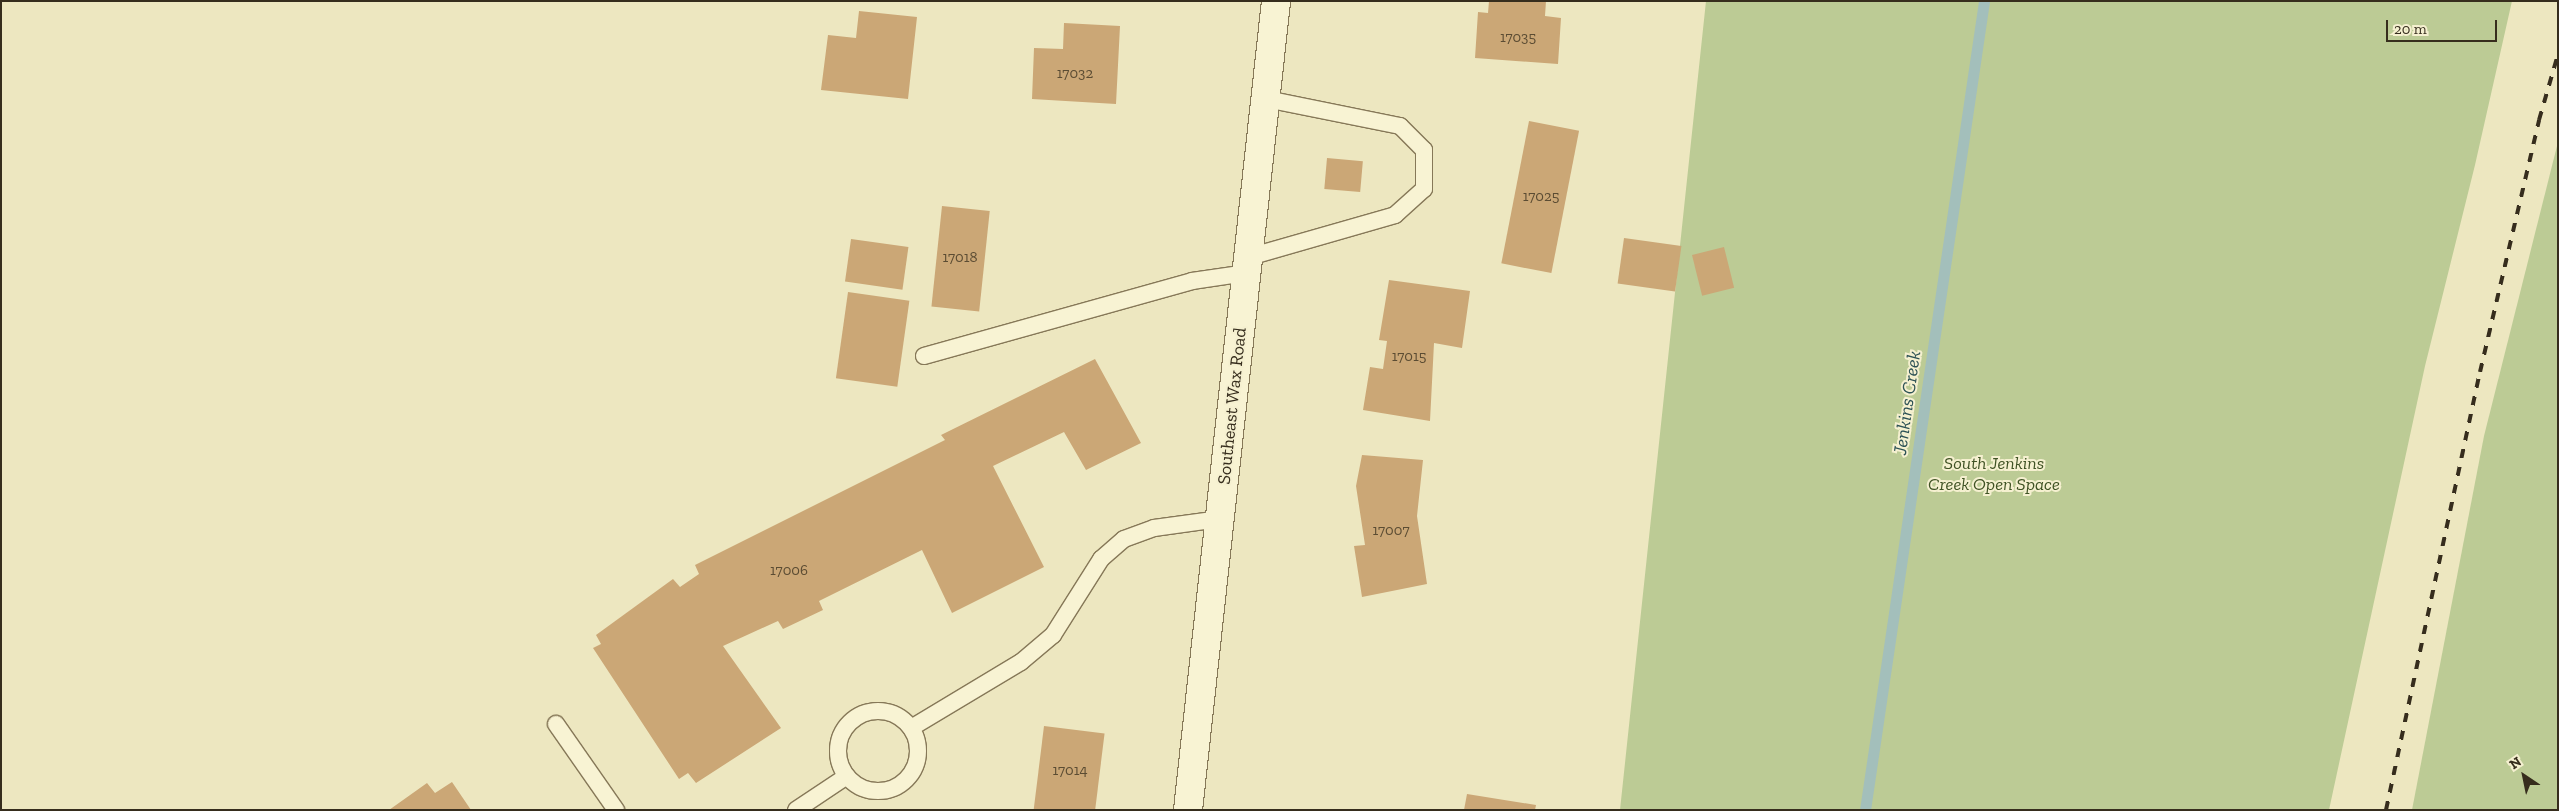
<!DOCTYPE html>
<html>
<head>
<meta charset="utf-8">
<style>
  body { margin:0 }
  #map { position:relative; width:2559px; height:811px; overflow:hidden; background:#ede7c0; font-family:"Zilla Slab",serif }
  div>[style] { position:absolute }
  .green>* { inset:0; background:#bccb95 }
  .stream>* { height:11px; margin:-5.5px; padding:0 5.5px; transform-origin:5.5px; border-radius:5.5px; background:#a3bfbb }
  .building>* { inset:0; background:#cba776; transform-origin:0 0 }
  .roads { filter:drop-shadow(1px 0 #867858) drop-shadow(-1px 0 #867858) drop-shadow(0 1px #867858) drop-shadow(0 -1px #867858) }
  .lane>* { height:16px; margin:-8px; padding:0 8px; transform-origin:8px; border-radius:8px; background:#f8f3d3 }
  .lane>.ring { margin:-8px; padding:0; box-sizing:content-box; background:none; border:16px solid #f8f3d3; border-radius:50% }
  .secondary>* { height:28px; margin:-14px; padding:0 14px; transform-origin:14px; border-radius:14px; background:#f8f3d3 }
  .rail>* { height:4px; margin-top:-2px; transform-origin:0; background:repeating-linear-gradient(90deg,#362d1d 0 9px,transparent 0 18px) }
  span { translate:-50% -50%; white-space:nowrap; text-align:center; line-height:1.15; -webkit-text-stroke:4px #f5f0d0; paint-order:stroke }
  .number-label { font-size:15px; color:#5b4c33 }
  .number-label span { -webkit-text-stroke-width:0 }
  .street-label { font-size:18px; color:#362d1d }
  .park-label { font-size:18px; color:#3f5224; font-style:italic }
  .water-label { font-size:19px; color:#2c5155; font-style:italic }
  .frame { position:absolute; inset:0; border:2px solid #362d1d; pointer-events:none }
  .north { position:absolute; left:2499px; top:751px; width:50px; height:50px; -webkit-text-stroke:4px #f5f0d0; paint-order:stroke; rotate:326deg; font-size:14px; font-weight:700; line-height:20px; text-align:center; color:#362d1d }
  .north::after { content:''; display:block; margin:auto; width:18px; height:22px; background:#362d1d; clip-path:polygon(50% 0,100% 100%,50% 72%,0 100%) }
  .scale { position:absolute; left:2386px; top:20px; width:111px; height:22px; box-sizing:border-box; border:2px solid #362d1d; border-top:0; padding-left:6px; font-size:15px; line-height:18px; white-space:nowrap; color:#362d1d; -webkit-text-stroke:4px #f5f0d0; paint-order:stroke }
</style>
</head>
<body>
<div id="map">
  <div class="green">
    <i style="clip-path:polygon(1706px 1px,2512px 1px,2475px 165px,2425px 366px,2329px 810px,1620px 810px)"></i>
    <i style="clip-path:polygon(2558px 142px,2558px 810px,2412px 810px,2484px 436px)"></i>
  </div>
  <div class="stream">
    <i style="left:1865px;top:810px;width:818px;rotate:-81.63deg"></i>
  </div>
  <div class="building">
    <i style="clip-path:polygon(1489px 1px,1546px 1px,1545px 16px,1561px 18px,1558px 64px,1475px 58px,1478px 12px,1488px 13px)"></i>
    <i style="clip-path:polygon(859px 11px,917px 17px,908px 99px,821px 90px,828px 35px,856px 38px)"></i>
    <i style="clip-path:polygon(1064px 23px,1120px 26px,1116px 104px,1032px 99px,1034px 48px,1063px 49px)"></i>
    <i style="left:1529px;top:121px;width:51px;height:145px;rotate:11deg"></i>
    <i style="left:1327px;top:158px;width:36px;height:31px;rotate:5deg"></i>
    <i style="left:942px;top:206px;width:48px;height:101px;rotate:6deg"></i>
    <i style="left:1624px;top:238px;width:58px;height:46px;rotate:8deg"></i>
    <i style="left:851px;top:239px;width:58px;height:43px;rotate:8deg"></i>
    <i style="left:1724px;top:247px;width:42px;height:33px;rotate:76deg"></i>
    <i style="clip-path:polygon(1389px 280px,1470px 291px,1462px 348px,1434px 343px,1430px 421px,1363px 410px,1370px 367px,1383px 369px,1387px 341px,1379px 340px)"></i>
    <i style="left:848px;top:292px;width:62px;height:87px;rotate:8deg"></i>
    <i style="clip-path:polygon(1095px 359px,1141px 443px,1086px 470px,1064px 432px,993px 466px,1044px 567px,952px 613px,922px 550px,819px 601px,823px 610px,783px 629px,778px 621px,723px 646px,781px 728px,696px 783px,688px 773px,679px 779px,593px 648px,601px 644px,596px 635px,673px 579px,680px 587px,699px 574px,695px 565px,945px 440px,941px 435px)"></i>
    <i style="clip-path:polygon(1362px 455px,1423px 460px,1417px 516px,1427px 584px,1362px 597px,1354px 546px,1365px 545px,1356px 486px)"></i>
    <i style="left:1044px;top:726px;width:61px;height:84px;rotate:7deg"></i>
    <i style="clip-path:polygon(452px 782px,471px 810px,389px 810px,427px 783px,435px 793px)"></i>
    <i style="clip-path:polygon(1467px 794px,1536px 805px,1535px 810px,1464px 810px)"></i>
  </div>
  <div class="roads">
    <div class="lane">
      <i style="left:1249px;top:257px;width:152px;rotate:-16deg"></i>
      <i style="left:1395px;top:215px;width:39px;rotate:-42deg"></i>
      <i style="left:1424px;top:189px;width:39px;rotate:-90deg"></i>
      <i style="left:1424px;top:150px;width:34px;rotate:-135deg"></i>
      <i style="left:1400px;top:126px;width:137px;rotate:-168.6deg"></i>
      <i style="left:924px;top:356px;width:278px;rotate:-15.6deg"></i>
      <i style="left:1192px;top:281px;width:56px;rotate:-8.3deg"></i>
      <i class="ring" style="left:838px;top:711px;width:64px;height:64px"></i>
      <i style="left:556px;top:724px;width:105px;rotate:55.1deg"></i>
      <i style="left:911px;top:728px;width:128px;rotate:-31deg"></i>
      <i style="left:1021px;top:662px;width:42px;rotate:-40.2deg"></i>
      <i style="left:1053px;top:635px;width:90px;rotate:-57.7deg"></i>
      <i style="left:1101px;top:559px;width:30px;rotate:-41deg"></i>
      <i style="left:1124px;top:539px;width:32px;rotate:-20deg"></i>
      <i style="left:1154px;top:528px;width:67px;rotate:-7.8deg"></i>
      <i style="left:796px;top:810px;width:61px;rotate:-33.7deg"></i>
    </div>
    <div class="secondary">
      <i style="left:1188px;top:810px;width:814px;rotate:-83.79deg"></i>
    </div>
  </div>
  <div class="rail">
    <i style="left:2386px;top:810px;width:448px;rotate:-77.9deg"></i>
    <i style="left:2480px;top:372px;width:259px;rotate:-76.8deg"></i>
    <i style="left:2539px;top:120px;width:69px;rotate:-73.9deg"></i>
  </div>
  <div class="number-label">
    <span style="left:1518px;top:38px">17035</span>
    <span style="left:1075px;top:74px">17032</span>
    <span style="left:1541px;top:197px">17025</span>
    <span style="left:960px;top:258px">17018</span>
    <span style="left:1409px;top:357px">17015</span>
    <span style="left:1391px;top:531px">17007</span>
    <span style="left:789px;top:571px">17006</span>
    <span style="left:1070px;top:771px">17014</span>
  </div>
  <div class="street-label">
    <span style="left:1232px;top:406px;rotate:-84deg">Southeast Wax Road</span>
  </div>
  <div class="park-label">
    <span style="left:1994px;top:474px">South Jenkins<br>Creek Open Space</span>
  </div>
  <div class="water-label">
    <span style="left:1907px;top:403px;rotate:-82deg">Jenkins Creek</span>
  </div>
  <div class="frame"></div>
  <div class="north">N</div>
  <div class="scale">20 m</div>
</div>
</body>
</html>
